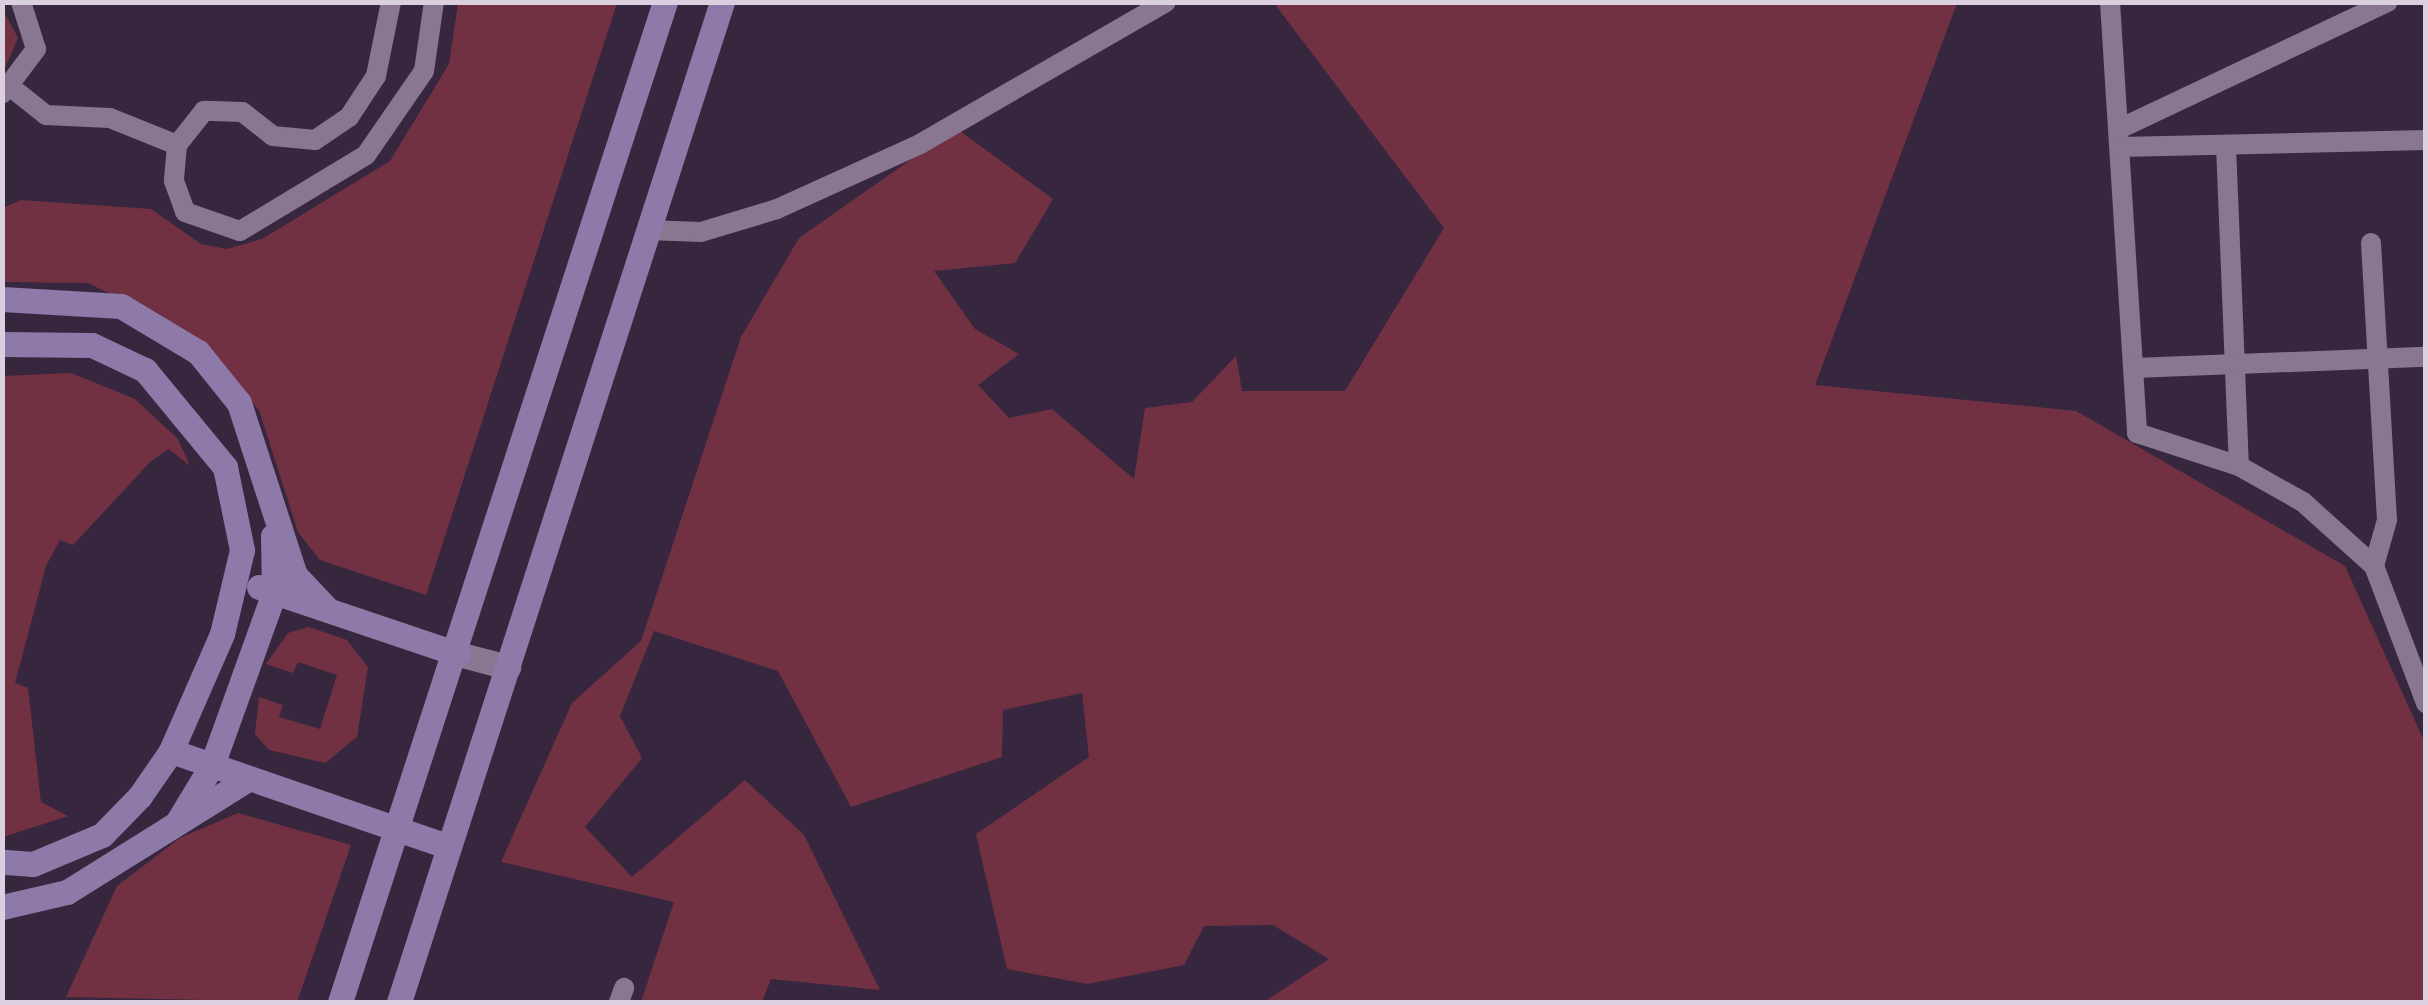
<!DOCTYPE html>
<html>
<head>
<meta charset="utf-8">
<style>
  body { margin:0 }
  #map { position:relative; width:2428px; height:1005px; overflow:hidden; background:#37273e; font-family:"Asap Condensed",sans-serif }
  div>[style] { position:absolute }
  .green>* { inset:0; background:#723143 }
  .minor>* { height:20px; margin:-10px; padding:0 10px; transform-origin:10px; border-radius:10px; background:#897691 }
  .tertiary>* { height:25px; margin:-12.5px; padding:0 12.5px; transform-origin:12.5px; border-radius:12.5px; background:#897691 }
  .secondary>* { height:25px; margin:-12.5px; padding:0 12.5px; transform-origin:12.5px; border-radius:12.5px; background:#8d7aa8 }
  span { translate:-50% -50%; white-space:nowrap; text-align:center; line-height:1.15; -webkit-text-stroke:8px #1b131d; paint-order:stroke }
  .frame { position:absolute; inset:0; border:5px solid #dbd0df; pointer-events:none }
</style>
</head>
<body>
<div id="map">
  <div class="green">
    <i style="clip-path:polygon(458px 3px,617px 3px,426px 595px,320px 560px,298px 532px,259px 410px,190px 333px,88px 283px,3px 282px,3px 208px,21px 200px,151px 209px,201px 244px,227px 249px,262px 239px,390px 161px,449px 64px)"></i>
    <i style="clip-path:polygon(1274px 3px,1957px 3px,1815px 385px,2076px 411px,2345px 566px,2425px 743px,2425px 1002px,1264px 1002px,1329px 959px,1273px 925px,1204px 926px,1184px 965px,1087px 984px,1007px 969px,976px 834px,1089px 757px,1082px 693px,1003px 710px,1002px 757px,851px 807px,778px 671px,654px 631px,620px 716px,642px 758px,585px 827px,632px 877px,745px 780px,804px 835px,880px 990px,771px 979px,762px 1002px,641px 1002px,674px 902px,501px 862px,572px 703px,641px 641px,741px 337px,799px 238px,956px 128px,1053px 199px,1015px 263px,934px 271px,975px 329px,1019px 354px,978px 385px,1009px 418px,1052px 409px,1134px 479px,1145px 408px,1192px 402px,1236px 356px,1242px 391px,1345px 391px,1444px 228px)"></i>
    <i style="clip-path:polygon(3px 10px,18px 38px,3px 72px,2px 72px)"></i>
    <i style="clip-path:polygon(71px 373px,135px 399px,178px 439px,190px 466px,169px 449px,151px 461px,73px 545px,60px 540px,46px 566px,15px 683px,28px 688px,41px 802px,68px 816px,3px 837px,3px 376px)"></i>
    <i style="clip-path:polygon(309px 627px,347px 640px,368px 667px,357px 737px,325px 763px,269px 750px,255px 734px,259px 697px,283px 705px,279px 717px,320px 729px,337px 675px,298px 662px,293px 673px,266px 664px,288px 633px)"></i>
    <i style="clip-path:polygon(238px 813px,351px 845px,297px 1002px,66px 997px,117px 886px,180px 838px)"></i>
  </div>
  <div class="minor">
    <i style="left:391px;top:2px;width:76px;rotate:101.5deg"></i>
    <i style="left:376px;top:76px;width:49px;rotate:123.4deg"></i>
    <i style="left:349px;top:117px;width:41px;rotate:145.9deg"></i>
    <i style="left:315px;top:140px;width:42px;rotate:-174.6deg"></i>
    <i style="left:273px;top:136px;width:39px;rotate:-142deg"></i>
    <i style="left:242px;top:112px;width:38px;rotate:-178deg"></i>
    <i style="left:204px;top:111px;width:43px;rotate:128.5deg"></i>
    <i style="left:177px;top:145px;width:36px;rotate:95deg"></i>
    <i style="left:174px;top:181px;width:33px;rotate:70deg"></i>
    <i style="left:185px;top:212px;width:58px;rotate:19.1deg"></i>
    <i style="left:240px;top:231px;width:147px;rotate:-31.1deg"></i>
    <i style="left:366px;top:155px;width:102px;rotate:-55.4deg"></i>
    <i style="left:424px;top:71px;width:70px;rotate:-81.8deg"></i>
    <i style="left:2110px;top:2px;width:432px;rotate:86.4deg"></i>
    <i style="left:2137px;top:433px;width:107px;rotate:17.9deg"></i>
    <i style="left:2239px;top:466px;width:73px;rotate:29.4deg"></i>
    <i style="left:2303px;top:502px;width:96px;rotate:42deg"></i>
    <i style="left:2374px;top:566px;width:147px;rotate:69.2deg"></i>
    <i style="left:12px;top:88px;width:43px;rotate:38.5deg"></i>
    <i style="left:46px;top:115px;width:64px;rotate:2.7deg"></i>
    <i style="left:110px;top:118px;width:72px;rotate:21.9deg"></i>
    <i style="left:3px;top:93px;width:55px;rotate:-53.1deg"></i>
    <i style="left:36px;top:49px;width:49px;rotate:-107.7deg"></i>
    <i style="left:2119px;top:129px;width:297px;rotate:-25.3deg"></i>
    <i style="left:2226px;top:145px;width:321px;rotate:87.7deg"></i>
    <i style="left:2120px;top:147px;width:306px;rotate:-1.3deg"></i>
    <i style="left:647px;top:230px;width:54px;rotate:2.1deg"></i>
    <i style="left:701px;top:232px;width:79px;rotate:-16.8deg"></i>
    <i style="left:777px;top:209px;width:157px;rotate:-24.4deg"></i>
    <i style="left:920px;top:144px;width:284px;rotate:-30deg"></i>
    <i style="left:2371px;top:243px;width:277px;rotate:86.7deg"></i>
    <i style="left:2387px;top:520px;width:48px;rotate:105.8deg"></i>
    <i style="left:2134px;top:368px;width:292px;rotate:-2.2deg"></i>
    <i style="left:619px;top:1002px;width:15px;rotate:-70deg"></i>
  </div>
  <div class="tertiary">
    <i style="left:458px;top:654px;width:52px;rotate:14.6deg"></i>
  </div>
  <div class="secondary">
    <i style="left:2px;top:299px;width:119px;rotate:3.4deg"></i>
    <i style="left:121px;top:306px;width:90px;rotate:30.9deg"></i>
    <i style="left:198px;top:352px;width:65px;rotate:51.2deg"></i>
    <i style="left:239px;top:403px;width:181px;rotate:72deg"></i>
    <i style="left:295px;top:575px;width:48px;rotate:46.7deg"></i>
    <i style="left:2px;top:344px;width:90px;rotate:0.6deg"></i>
    <i style="left:92px;top:345px;width:59px;rotate:25.3deg"></i>
    <i style="left:145px;top:370px;width:126px;rotate:50.5deg"></i>
    <i style="left:225px;top:467px;width:85px;rotate:78.4deg"></i>
    <i style="left:242px;top:550px;width:86px;rotate:103.4deg"></i>
    <i style="left:222px;top:634px;width:128px;rotate:113.6deg"></i>
    <i style="left:171px;top:751px;width:55px;rotate:124.6deg"></i>
    <i style="left:140px;top:796px;width:54px;rotate:134.3deg"></i>
    <i style="left:102px;top:835px;width:75px;rotate:157.2deg"></i>
    <i style="left:33px;top:864px;width:31px;rotate:-176deg"></i>
    <i style="left:259px;top:587px;width:210px;rotate:18.6deg"></i>
    <i style="left:171px;top:751px;width:292px;rotate:19deg"></i>
    <i style="left:178px;top:821px;width:66px;rotate:-58.7deg"></i>
    <i style="left:212px;top:765px;width:183px;rotate:-70.2deg"></i>
    <i style="left:274px;top:593px;width:57px;rotate:-91deg"></i>
    <i style="left:2px;top:907px;width:67px;rotate:-13deg"></i>
    <i style="left:67px;top:892px;width:213px;rotate:-32deg"></i>
    <i style="left:340px;top:1002px;width:1051px;rotate:-72deg"></i>
    <i style="left:399px;top:1002px;width:1051px;rotate:-72.1deg"></i>
  </div>
  <div class="frame"></div>
</div>
</body>
</html>
